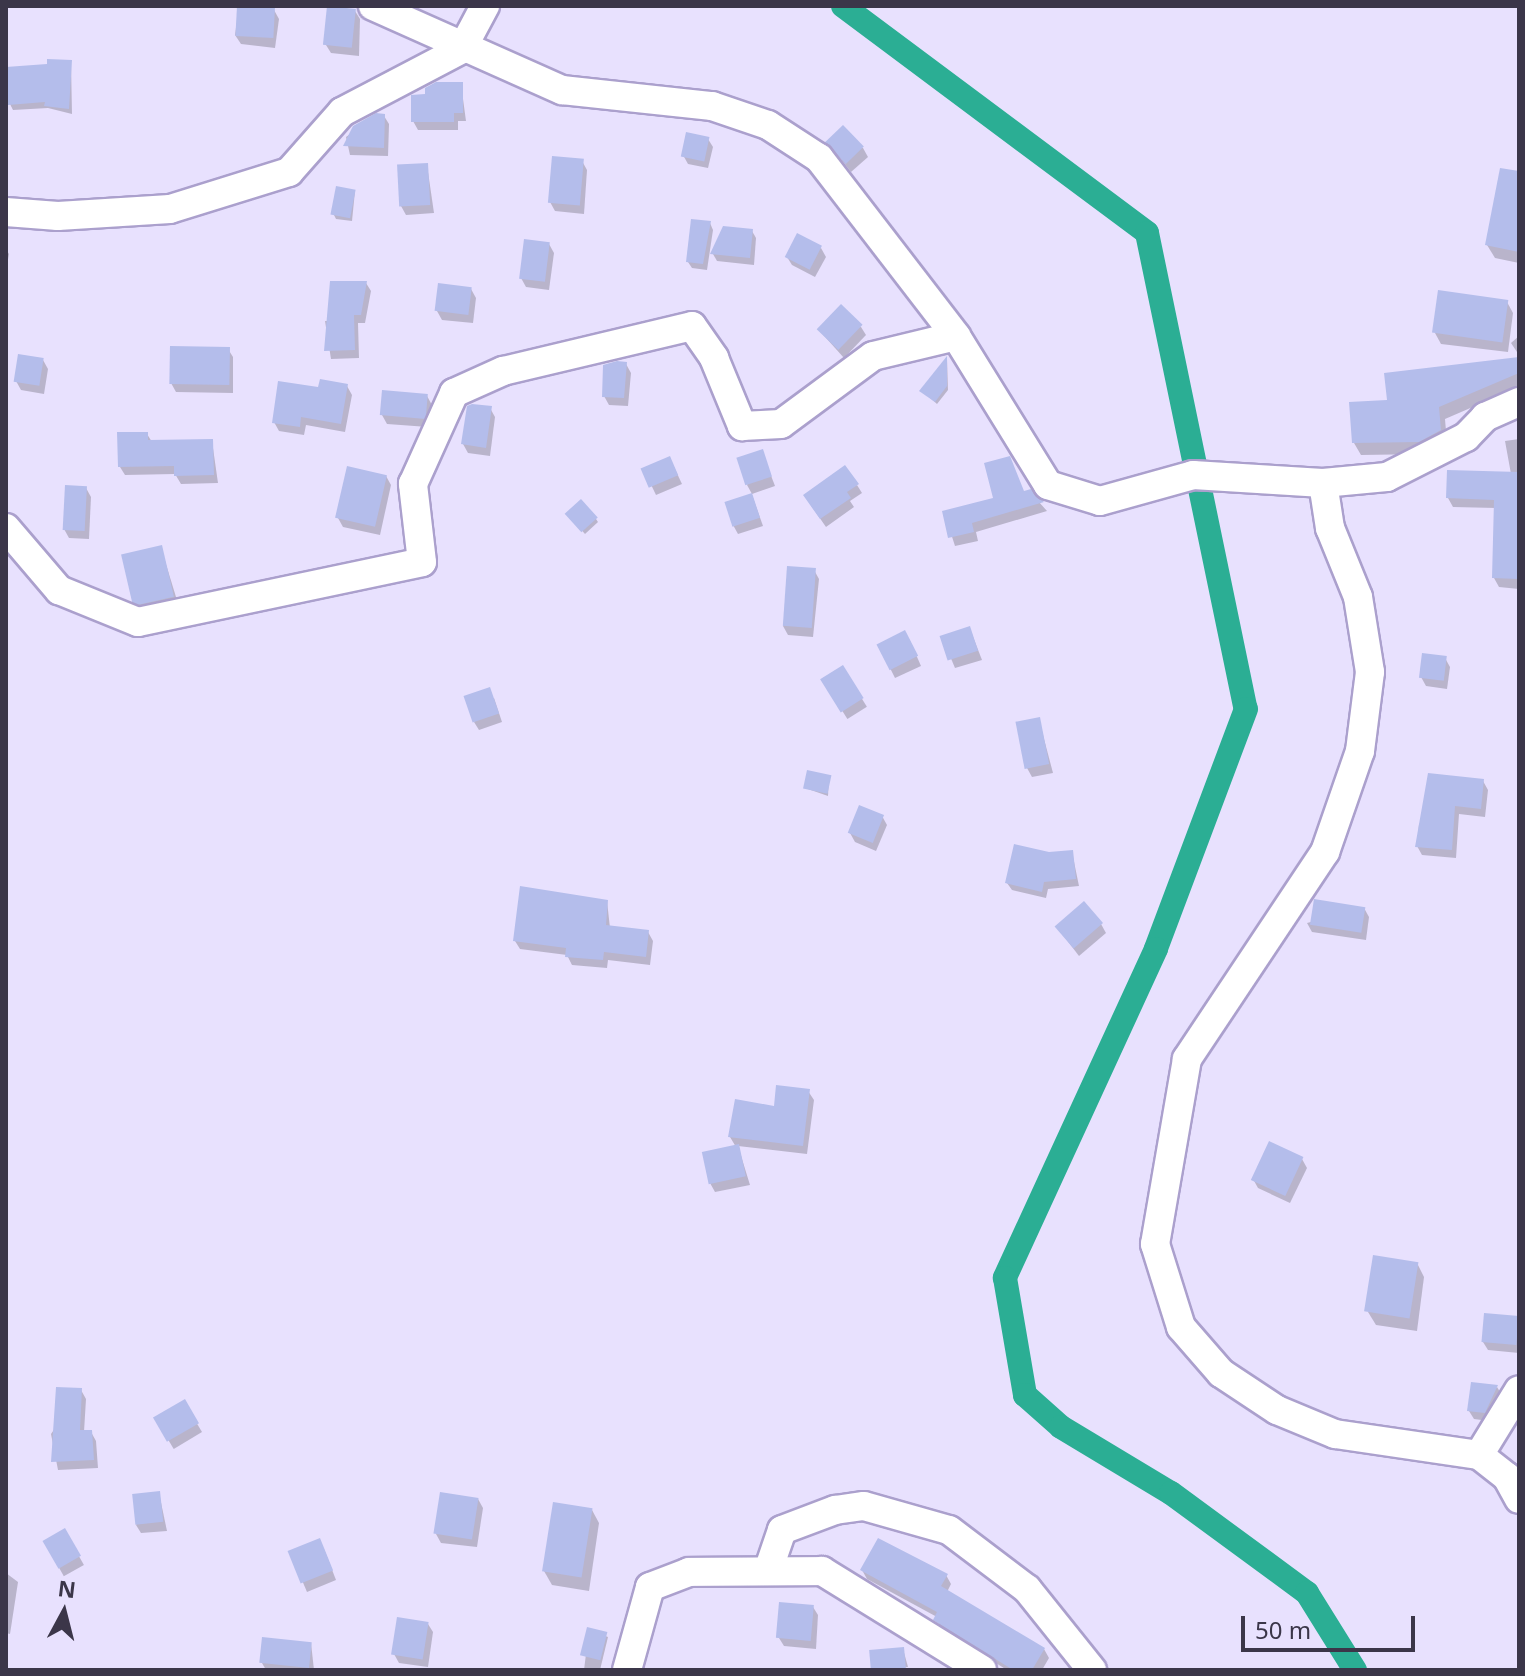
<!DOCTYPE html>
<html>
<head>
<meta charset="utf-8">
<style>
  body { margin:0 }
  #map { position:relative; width:1525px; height:1676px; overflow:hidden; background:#e8e1fe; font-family:"Noto Sans",sans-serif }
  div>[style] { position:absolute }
  .shadow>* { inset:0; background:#0003; transform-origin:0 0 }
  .canal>* { height:24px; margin:-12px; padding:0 12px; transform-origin:12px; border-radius:12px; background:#2bae94 }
  .building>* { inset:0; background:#b4bdeb; transform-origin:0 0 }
  .roads { filter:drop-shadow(2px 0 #aba0cd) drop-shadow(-2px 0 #aba0cd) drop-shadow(0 2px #aba0cd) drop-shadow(0 -2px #aba0cd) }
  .minor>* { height:28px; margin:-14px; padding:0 14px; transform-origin:14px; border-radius:14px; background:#fff }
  span { translate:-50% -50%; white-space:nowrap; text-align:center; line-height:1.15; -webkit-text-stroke:6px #e8e1fe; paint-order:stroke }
  .frame { position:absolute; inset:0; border:8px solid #3b3649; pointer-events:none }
  .north { position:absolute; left:24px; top:1572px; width:80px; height:80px; -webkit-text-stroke:6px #e8e1fe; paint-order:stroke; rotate:7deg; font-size:22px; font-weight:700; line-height:32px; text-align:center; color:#3b3649 }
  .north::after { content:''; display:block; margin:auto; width:28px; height:36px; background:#3b3649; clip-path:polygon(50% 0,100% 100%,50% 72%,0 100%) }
  .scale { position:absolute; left:1241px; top:1616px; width:174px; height:36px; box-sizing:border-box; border:4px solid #3b3649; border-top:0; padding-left:10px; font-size:24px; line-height:28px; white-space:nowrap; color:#3b3649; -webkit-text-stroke:6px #e8e1fe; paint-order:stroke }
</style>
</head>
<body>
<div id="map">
  <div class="shadow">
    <i style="clip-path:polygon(239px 6px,274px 10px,279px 19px,275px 48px,241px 44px,235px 35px)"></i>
    <i style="clip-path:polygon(355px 11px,360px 19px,359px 56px,331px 53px,326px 45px)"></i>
    <i style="clip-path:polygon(71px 62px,72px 114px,48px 108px,13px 110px,10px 104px)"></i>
    <i style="clip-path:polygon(461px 84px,466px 121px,458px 121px,458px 130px,418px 130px,413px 121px,427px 96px)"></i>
    <i style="clip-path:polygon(377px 115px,384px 116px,389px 124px,388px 156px,350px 155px,346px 137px)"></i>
    <i style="clip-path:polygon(708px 139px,713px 147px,708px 168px,688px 164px,683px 155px)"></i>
    <i style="clip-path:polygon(828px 142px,863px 148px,868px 157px,851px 172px)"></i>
    <i style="clip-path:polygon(582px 161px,587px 170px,584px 214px,555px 211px,550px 202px)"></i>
    <i style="clip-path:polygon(427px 165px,434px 213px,406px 215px,401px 206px)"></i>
    <i style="clip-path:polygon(1519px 173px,1519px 263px,1495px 258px,1487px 245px)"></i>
    <i style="clip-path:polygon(355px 191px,352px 221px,336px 219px,334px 215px)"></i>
    <i style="clip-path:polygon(710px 223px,713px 230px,707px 270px,692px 268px,688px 262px)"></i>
    <i style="clip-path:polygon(752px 231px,756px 238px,754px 265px,717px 261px,713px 254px)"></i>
    <i style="clip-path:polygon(549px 244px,554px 253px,549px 290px,526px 287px,521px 278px)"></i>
    <i style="clip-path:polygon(821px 248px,826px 257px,815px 277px,792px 265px,787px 257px)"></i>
    <i style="clip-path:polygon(6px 249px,9px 254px,6px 270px)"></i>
    <i style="clip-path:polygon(366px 283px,371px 291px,365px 323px,358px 323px,359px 358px,331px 359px,325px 321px,333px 321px)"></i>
    <i style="clip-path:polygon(471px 289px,476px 298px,473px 323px,442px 320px,437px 311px)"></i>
    <i style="clip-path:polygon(1507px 302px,1513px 313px,1508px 352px,1441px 344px,1435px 333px)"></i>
    <i style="clip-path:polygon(861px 327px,866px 335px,844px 358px,818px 329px)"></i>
    <i style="clip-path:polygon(1519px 336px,1519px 355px,1511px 343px)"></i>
    <i style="clip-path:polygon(228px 349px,233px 357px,233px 393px,176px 392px,171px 383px)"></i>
    <i style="clip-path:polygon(947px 359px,948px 390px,937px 404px,922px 391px)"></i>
    <i style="clip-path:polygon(1519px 359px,1519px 387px,1445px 419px,1447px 443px,1426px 454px,1361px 455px,1354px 443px,1389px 402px)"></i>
    <i style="clip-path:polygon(43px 360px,48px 369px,44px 394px,21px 390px,16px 381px)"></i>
    <i style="clip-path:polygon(626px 364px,631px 373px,628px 406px,609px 405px,604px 396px)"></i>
    <i style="clip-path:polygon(347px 386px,352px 395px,345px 432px,306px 425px,304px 435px,279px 431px,274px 422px,320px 390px)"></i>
    <i style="clip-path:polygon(427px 396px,432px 405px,428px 427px,387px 424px,382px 415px)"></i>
    <i style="clip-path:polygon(490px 408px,495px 417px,490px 456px,468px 453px,463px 444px)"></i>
    <i style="clip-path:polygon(147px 434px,152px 442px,212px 441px,218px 483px,181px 484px,175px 474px,125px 475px,120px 467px)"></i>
    <i style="clip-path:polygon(1519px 439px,1519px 589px,1499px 587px,1494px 578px,1496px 508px,1453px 507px,1448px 498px,1511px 474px,1505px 441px)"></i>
    <i style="clip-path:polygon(762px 452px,775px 486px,752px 494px,747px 485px)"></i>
    <i style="clip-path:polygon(674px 467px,682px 484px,656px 495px,644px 470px)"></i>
    <i style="clip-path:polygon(386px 476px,391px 485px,380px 535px,343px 527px,338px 518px)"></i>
    <i style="clip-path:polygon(857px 485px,862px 493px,850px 501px,854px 507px,826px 527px,810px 504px)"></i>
    <i style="clip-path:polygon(86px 488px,91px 497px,89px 539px,69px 538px,64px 529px)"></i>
    <i style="clip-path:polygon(1030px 492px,1047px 511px,976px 532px,978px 541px,955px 546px,944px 512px)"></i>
    <i style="clip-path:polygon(752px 495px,763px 526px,738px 534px,733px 525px)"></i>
    <i style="clip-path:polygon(570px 517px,596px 519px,598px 522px,585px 534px)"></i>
    <i style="clip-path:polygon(161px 548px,180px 610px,142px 614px,134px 601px)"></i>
    <i style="clip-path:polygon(814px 570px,819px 579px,813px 637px,788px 635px,783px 626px)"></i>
    <i style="clip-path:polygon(970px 629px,982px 660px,955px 668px,942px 637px)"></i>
    <i style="clip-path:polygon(910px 641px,921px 666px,895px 678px,878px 644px)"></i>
    <i style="clip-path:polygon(1445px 658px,1450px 667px,1447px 689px,1426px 686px,1421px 677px)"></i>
    <i style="left:842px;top:667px;width:47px;height:23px;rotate:58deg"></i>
    <i style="clip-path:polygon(494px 698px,502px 722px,479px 730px,474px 722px)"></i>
    <i style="clip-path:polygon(1039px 720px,1053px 773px,1032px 777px,1027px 768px)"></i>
    <i style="clip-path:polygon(829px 777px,828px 796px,805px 788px)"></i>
    <i style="clip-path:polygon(1483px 781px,1488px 790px,1485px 817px,1459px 814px,1456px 858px,1422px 855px,1417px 846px,1419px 824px)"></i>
    <i style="clip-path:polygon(882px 816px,887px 825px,876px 851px,855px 842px,850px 833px)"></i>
    <i style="clip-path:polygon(1072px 852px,1079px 886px,1048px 889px,1046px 898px,1012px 890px,1007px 883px,1049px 854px)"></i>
    <i style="clip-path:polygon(607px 901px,610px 928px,648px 932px,653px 941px,650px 965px,608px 960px,607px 968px,572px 965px,567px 955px,520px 949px,515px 941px)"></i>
    <i style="clip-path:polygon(1364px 908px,1369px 917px,1366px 940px,1312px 932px,1307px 923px)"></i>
    <i style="clip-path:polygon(1101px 924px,1106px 933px,1079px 956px,1056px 926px)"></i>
    <i style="clip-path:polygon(808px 1091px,814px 1100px,807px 1154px,738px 1146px,750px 1185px,715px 1192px,710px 1183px,736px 1147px,730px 1137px)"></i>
    <i style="clip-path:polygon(1302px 1159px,1307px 1168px,1290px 1203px,1258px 1188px,1253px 1179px)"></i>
    <i style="clip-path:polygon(1417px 1263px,1424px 1277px,1417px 1331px,1376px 1325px,1368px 1312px)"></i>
    <i style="clip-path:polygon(1519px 1318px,1519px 1353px,1488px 1350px,1483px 1342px)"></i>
    <i style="clip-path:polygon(1497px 1387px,1502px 1395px,1489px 1421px,1474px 1419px,1469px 1411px)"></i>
    <i style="clip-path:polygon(81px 1390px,86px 1399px,84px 1432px,91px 1432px,96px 1441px,98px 1468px,58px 1470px,51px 1434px)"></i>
    <i style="left:184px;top:1402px;width:35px;height:33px;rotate:59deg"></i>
    <i style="clip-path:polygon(159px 1493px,167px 1531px,141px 1533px,136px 1525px)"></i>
    <i style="clip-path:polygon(478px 1499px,483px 1508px,477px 1547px,441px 1543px,436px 1534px)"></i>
    <i style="clip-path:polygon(592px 1510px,599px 1523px,589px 1591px,552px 1585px,544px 1571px)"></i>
    <i style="left:65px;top:1531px;width:39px;height:23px;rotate:61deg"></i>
    <i style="clip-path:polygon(324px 1549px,336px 1580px,307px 1592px,290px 1552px)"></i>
    <i style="clip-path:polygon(862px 1570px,946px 1575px,951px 1584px,947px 1592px,1044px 1649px,1049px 1658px,1042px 1670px,1007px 1670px,940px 1628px,937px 1617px,867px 1579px)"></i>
    <i style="clip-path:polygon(6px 1573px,18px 1582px,10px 1634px,6px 1633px)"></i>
    <i style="clip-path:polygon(813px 1607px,818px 1615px,816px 1649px,784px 1646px,779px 1638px)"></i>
    <i style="clip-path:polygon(428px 1624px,433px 1632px,428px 1667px,399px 1663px,394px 1654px)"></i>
    <i style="clip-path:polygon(589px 1630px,608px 1637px,600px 1670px,584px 1670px)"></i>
    <i style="clip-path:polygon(311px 1643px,314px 1670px,266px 1670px,262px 1663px)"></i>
    <i style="clip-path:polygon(903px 1649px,908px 1667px,872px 1670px)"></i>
  </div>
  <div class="canal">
    <i style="left:843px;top:6px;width:379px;rotate:36.7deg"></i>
    <i style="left:1147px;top:233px;width:486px;rotate:78.3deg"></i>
    <i style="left:1246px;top:709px;width:256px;rotate:110.6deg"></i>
    <i style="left:1156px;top:949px;width:362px;rotate:114.7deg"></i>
    <i style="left:1005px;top:1278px;width:119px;rotate:80.3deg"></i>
    <i style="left:1025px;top:1395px;width:48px;rotate:41.6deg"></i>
    <i style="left:1061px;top:1427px;width:128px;rotate:31deg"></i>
    <i style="left:1171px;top:1493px;width:169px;rotate:36.3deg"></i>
    <i style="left:1307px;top:1593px;width:91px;rotate:58.1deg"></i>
  </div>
  <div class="building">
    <i style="left:237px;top:6px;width:38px;height:30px;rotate:3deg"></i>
    <i style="left:327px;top:6px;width:29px;height:39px;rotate:6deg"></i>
    <i style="clip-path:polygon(47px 59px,72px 60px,69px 109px,44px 106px,45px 102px,8px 105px,6px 67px,47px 64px)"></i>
    <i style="clip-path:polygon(436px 82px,463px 82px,463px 113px,454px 113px,454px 122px,411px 122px,411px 95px,425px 94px,425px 88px)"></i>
    <i style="clip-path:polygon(376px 113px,385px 114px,384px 148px,343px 146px,353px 126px)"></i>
    <i style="left:843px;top:125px;width:30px;height:25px;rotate:46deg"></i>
    <i style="left:686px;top:132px;width:24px;height:25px;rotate:12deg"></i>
    <i style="left:552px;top:156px;width:32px;height:47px;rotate:5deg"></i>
    <i style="left:428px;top:163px;width:42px;height:31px;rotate:87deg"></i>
    <i style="clip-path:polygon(1500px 168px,1519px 171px,1519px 252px,1485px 245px)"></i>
    <i style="left:336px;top:186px;width:20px;height:29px;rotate:11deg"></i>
    <i style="clip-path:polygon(691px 219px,711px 221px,703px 264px,686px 262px)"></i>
    <i style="clip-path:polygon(723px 226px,753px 229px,750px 258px,710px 254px)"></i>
    <i style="left:797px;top:233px;width:28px;height:27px;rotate:27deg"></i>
    <i style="left:524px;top:239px;width:26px;height:40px;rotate:7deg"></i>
    <i style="clip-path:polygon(330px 281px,367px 281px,361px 315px,354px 315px,355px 350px,324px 351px)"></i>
    <i style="left:438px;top:283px;width:34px;height:28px;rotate:7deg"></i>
    <i style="left:1438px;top:290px;width:71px;height:43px;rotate:8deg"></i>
    <i style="left:841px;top:304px;width:30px;height:35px;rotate:44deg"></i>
    <i style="left:170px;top:346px;width:60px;height:38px;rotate:1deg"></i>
    <i style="left:18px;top:354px;width:26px;height:28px;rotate:9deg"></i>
    <i style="clip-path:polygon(947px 356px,947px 386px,935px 402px,919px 391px)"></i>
    <i style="clip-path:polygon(1519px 357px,1519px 373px,1439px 407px,1441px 430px,1419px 442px,1352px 443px,1349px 402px,1387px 400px,1384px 373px)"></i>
    <i style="clip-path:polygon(617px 361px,627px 362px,624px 398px,602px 397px,603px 365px)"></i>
    <i style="clip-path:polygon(320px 379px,348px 384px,341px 424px,301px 417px,300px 427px,272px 423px,278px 381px,318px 387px)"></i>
    <i style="left:382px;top:390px;width:46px;height:25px;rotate:5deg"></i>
    <i style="clip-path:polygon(472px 404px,492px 406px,486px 448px,461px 444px,467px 406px)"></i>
    <i style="clip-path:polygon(117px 432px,148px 432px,148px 440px,213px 439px,214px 475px,174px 476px,174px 466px,118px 467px)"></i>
    <i style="left:763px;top:449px;width:29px;height:28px;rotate:72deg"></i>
    <i style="left:670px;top:456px;width:21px;height:32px;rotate:67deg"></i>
    <i style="clip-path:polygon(1010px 456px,1024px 491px,1031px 489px,1044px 502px,972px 523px,974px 532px,948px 538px,942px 511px,993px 498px,984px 463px)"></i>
    <i style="clip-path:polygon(845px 465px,859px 484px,847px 492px,851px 498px,820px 519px,803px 495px)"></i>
    <i style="left:347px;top:466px;width:41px;height:53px;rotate:13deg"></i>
    <i style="clip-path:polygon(1447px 470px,1519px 472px,1519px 579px,1492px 578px,1494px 500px,1446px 498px)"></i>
    <i style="left:65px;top:485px;width:22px;height:45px;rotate:3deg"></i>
    <i style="left:752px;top:493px;width:26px;height:29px;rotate:72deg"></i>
    <i style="left:581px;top:499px;width:25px;height:22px;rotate:48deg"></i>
    <i style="left:162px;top:545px;width:53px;height:42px;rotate:77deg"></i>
    <i style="left:787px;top:566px;width:29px;height:60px;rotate:4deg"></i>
    <i style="left:970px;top:626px;width:26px;height:32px;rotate:72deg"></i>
    <i style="left:905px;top:630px;width:29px;height:32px;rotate:63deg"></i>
    <i style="left:1422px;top:653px;width:25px;height:25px;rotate:7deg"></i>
    <i style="left:843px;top:665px;width:39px;height:27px;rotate:58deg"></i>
    <i style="left:490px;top:687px;width:28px;height:28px;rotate:71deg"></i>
    <i style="left:1040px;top:717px;width:48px;height:25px;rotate:79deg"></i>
    <i style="left:807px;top:770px;width:25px;height:19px;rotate:12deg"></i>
    <i style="clip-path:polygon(1428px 773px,1484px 779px,1481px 809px,1455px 806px,1452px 850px,1415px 847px)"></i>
    <i style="left:859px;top:805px;width:27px;height:30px;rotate:22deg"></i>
    <i style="clip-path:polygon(1014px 844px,1049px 852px,1073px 850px,1076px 879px,1044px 882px,1042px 892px,1005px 883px)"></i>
    <i style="clip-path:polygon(520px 886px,608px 900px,606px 925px,649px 930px,646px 957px,604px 952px,603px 960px,565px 957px,566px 948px,513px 941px)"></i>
    <i style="left:1314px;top:899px;width:52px;height:26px;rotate:9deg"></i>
    <i style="left:1084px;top:901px;width:29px;height:39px;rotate:49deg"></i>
    <i style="clip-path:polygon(776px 1085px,810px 1089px,803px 1146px,728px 1137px,735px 1099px,774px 1106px)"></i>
    <i style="left:1269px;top:1141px;width:38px;height:43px;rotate:25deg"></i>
    <i style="left:739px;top:1144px;width:33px;height:38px;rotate:78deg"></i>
    <i style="left:1373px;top:1255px;width:46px;height:57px;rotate:9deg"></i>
    <i style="left:1484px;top:1313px;width:35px;height:29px;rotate:5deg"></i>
    <i style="clip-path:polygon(1471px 1382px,1498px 1385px,1485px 1413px,1467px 1411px)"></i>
    <i style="clip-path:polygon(56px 1387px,82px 1388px,80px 1430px,92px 1430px,94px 1460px,51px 1462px)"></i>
    <i style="left:185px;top:1399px;width:28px;height:37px;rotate:60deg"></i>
    <i style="left:160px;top:1491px;width:31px;height:28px;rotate:84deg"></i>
    <i style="left:440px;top:1492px;width:39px;height:42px;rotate:9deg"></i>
    <i style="left:553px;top:1502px;width:40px;height:70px;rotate:9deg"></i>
    <i style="left:65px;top:1528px;width:32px;height:26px;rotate:60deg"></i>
    <i style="left:320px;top:1538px;width:35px;height:35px;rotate:68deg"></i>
    <i style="clip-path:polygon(878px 1538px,948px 1574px,941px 1586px,1045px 1648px,1032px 1670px,1013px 1670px,933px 1620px,937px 1612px,860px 1570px)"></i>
    <i style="left:779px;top:1602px;width:35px;height:36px;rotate:5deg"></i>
    <i style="left:397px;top:1617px;width:32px;height:38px;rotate:9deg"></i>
    <i style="left:587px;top:1627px;width:21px;height:29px;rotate:14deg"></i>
    <i style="left:262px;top:1637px;width:50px;height:26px;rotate:6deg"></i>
    <i style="left:904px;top:1647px;width:23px;height:35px;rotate:85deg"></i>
  </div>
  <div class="roads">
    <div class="minor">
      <i style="left:373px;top:6px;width:207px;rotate:24deg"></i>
      <i style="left:562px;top:90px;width:151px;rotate:6.1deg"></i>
      <i style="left:712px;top:106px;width:59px;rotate:18.7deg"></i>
      <i style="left:768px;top:125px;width:61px;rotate:32.9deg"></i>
      <i style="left:819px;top:158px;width:225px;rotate:52.4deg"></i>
      <i style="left:6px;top:212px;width:52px;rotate:4.4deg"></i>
      <i style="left:58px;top:216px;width:112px;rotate:-3.6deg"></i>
      <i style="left:170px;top:209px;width:125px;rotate:-17.3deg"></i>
      <i style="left:289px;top:172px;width:80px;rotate:-48.5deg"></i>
      <i style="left:342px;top:112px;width:136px;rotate:-27.7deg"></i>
      <i style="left:462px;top:49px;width:49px;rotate:-61.9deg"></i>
      <i style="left:1323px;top:483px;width:46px;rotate:81.2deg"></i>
      <i style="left:1330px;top:528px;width:74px;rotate:67.9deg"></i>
      <i style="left:1358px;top:597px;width:76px;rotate:80.9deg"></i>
      <i style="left:1370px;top:672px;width:80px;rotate:97.2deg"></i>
      <i style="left:1360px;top:751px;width:107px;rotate:109.1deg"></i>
      <i style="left:1325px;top:852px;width:249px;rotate:123.7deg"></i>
      <i style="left:1187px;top:1059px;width:188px;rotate:99.8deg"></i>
      <i style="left:1155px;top:1244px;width:87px;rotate:72.6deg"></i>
      <i style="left:1181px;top:1327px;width:61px;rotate:49deg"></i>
      <i style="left:1221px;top:1373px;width:67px;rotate:33.5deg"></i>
      <i style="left:1277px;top:1410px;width:63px;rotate:22.5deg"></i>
      <i style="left:1335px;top:1434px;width:146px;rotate:8.3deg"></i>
      <i style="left:1479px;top:1455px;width:36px;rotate:38deg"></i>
      <i style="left:1507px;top:1477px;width:25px;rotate:61deg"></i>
      <i style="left:6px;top:528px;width:82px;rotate:49.5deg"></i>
      <i style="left:59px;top:590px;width:85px;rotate:22.1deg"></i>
      <i style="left:138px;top:622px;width:290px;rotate:-11.9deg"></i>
      <i style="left:422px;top:562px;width:79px;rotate:-96.6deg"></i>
      <i style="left:413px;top:484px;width:100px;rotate:-65.7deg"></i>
      <i style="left:454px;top:393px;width:54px;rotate:-24.2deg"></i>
      <i style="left:503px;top:371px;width:194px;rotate:-13.4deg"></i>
      <i style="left:692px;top:326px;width:39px;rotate:55deg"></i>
      <i style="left:714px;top:358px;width:74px;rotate:67.6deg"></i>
      <i style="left:742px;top:426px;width:39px;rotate:-3deg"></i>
      <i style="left:781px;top:424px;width:114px;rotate:-36.5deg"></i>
      <i style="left:873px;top:356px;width:85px;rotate:-13.5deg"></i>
      <i style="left:956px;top:336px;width:175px;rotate:58.3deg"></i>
      <i style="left:1048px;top:485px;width:54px;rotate:17.1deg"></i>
      <i style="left:1100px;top:501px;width:97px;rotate:-15.6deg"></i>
      <i style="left:1193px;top:475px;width:130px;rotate:3.5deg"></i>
      <i style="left:1323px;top:483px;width:64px;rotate:-5.4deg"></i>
      <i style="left:1387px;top:477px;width:89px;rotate:-26.9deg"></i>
      <i style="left:1466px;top:437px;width:28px;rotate:-46deg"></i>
      <i style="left:1485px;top:417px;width:37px;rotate:-24deg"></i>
      <i style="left:1479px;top:1455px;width:76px;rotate:-58.4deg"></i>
      <i style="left:768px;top:1571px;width:43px;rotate:-71.1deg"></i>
      <i style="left:782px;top:1530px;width:57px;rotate:-20.7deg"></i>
      <i style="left:835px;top:1510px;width:29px;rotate:-8deg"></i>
      <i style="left:864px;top:1506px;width:88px;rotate:15.8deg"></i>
      <i style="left:949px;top:1530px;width:98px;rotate:37.1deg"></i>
      <i style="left:1027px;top:1589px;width:104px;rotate:51.3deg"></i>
      <i style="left:627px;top:1670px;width:86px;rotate:-74.5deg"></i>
      <i style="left:650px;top:1587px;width:42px;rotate:-21deg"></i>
      <i style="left:689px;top:1572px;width:133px;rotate:-0.4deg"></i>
      <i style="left:822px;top:1571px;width:188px;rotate:31.7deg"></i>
    </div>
  </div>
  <div class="frame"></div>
  <div class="north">N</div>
  <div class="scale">50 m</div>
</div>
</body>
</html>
